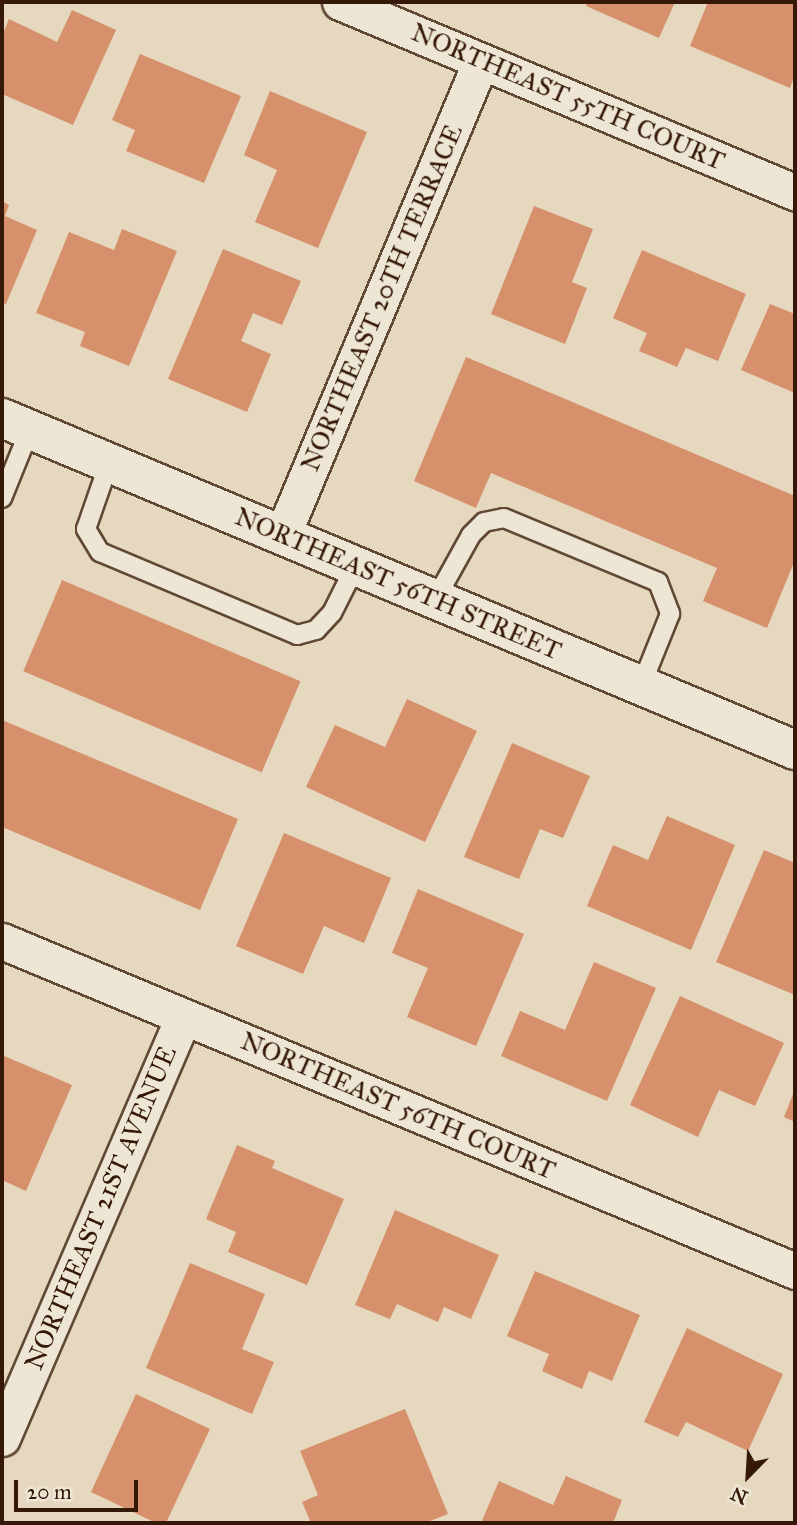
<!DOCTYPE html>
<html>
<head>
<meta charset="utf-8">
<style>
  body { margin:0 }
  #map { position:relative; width:797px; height:1525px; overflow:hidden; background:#e5d8bf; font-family:"IM FELL Great Primer",serif }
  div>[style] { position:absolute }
  .building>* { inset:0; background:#d6916c; transform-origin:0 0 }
  .roads { filter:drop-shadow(2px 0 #614835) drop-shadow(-2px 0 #614835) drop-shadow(0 2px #614835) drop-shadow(0 -2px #614835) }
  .service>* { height:18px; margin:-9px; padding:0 9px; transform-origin:9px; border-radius:9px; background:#eee6d5 }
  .minor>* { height:35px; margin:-17.5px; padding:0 17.5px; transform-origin:17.5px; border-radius:17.5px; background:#eee6d5 }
  .tertiary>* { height:38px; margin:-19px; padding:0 19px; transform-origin:19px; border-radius:19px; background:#eee6d5 }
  span { translate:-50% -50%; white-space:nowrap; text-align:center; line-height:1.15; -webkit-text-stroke:7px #eee6d5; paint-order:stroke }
  .street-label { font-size:26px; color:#351807 }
  .frame { position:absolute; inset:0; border:4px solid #351807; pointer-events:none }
  .north { position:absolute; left:713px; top:1441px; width:70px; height:70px; -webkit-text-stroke:5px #eee6d5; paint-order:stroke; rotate:204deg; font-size:19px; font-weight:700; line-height:28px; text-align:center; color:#351807 }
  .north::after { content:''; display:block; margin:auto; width:24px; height:32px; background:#351807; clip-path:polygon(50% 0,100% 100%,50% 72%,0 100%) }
  .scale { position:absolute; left:14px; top:1480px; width:124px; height:32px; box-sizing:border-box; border:4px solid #351807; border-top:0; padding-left:9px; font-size:21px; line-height:24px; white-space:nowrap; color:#351807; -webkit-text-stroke:5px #eee6d5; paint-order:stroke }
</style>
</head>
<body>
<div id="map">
  <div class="building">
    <i style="clip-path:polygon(588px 2px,675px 2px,659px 38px,586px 6px)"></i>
    <i style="clip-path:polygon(708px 2px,795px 2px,795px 74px,790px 88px,690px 46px)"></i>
    <i style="clip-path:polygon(72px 10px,116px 30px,73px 125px,2px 94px,2px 36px,9px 19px,57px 42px)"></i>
    <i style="clip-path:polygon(140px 54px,241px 96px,204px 183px,126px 151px,135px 130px,112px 120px)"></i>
    <i style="clip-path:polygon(270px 91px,367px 132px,318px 248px,255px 222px,277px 170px,244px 155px)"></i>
    <i style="clip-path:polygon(2px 201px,9px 205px,5px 216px,37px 230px,6px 304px,2px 303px)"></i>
    <i style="clip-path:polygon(534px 206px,593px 229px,572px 282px,587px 288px,565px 344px,491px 314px)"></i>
    <i style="clip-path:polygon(122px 229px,177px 251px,129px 366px,80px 346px,85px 332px,36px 313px,69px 232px,114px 250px)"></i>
    <i style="clip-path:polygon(223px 249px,301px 281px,282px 325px,253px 313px,241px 341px,271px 354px,247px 412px,168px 379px)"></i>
    <i style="clip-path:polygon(642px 250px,746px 294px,718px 361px,686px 348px,677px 367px,639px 351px,647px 333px,613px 318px)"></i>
    <i style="clip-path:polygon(770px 304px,795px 314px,795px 393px,741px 370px)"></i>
    <i style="clip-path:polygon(466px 357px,795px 496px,795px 560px,767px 628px,703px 601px,717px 568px,491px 473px,476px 508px,414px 481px)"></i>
    <i style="left:62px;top:580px;width:259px;height:99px;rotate:23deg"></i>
    <i style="clip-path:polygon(407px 699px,477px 731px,425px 842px,306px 787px,335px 725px,385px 747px)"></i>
    <i style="clip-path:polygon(2px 720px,238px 819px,200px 910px,2px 827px)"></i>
    <i style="clip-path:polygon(512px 743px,590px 776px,563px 838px,540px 829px,519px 879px,464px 857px)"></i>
    <i style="clip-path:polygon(667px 816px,735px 845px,691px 950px,587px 906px,613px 845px,648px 860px)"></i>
    <i style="clip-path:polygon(284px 833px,391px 878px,364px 943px,324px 926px,303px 974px,236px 946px)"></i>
    <i style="clip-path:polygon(764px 850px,795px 863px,795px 995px,716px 962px)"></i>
    <i style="clip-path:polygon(418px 889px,524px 934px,476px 1046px,407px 1017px,428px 968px,392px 953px)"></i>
    <i style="clip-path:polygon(594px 962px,656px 988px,607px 1101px,501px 1056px,520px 1011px,565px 1030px)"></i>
    <i style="clip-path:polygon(680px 996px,784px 1043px,755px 1106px,719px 1090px,698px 1137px,630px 1105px)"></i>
    <i style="clip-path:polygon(2px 1055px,72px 1085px,26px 1191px,2px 1180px)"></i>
    <i style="clip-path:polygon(795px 1089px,795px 1122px,784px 1117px)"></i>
    <i style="clip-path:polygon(237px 1145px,275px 1161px,272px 1168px,344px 1199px,307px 1285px,228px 1252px,236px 1232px,206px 1219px)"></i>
    <i style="clip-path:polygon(395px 1210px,499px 1255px,471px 1319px,444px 1307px,438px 1322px,397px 1304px,390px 1319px,355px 1305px)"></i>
    <i style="clip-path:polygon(190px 1263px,265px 1294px,242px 1349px,274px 1362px,252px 1414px,146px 1368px)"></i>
    <i style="clip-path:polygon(535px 1271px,640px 1315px,612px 1381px,589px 1371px,582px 1389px,542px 1371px,549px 1354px,507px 1336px)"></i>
    <i style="clip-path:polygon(687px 1328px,783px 1374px,748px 1451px,686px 1422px,678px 1437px,644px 1422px)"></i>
    <i style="clip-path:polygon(136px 1394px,210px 1429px,166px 1523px,156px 1523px,91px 1492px)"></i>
    <i style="clip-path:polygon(405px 1409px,448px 1514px,425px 1523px,311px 1523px,302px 1502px,318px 1495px,300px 1451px)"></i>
    <i style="clip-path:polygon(566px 1476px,622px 1500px,613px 1523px,481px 1523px,499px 1481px,553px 1505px)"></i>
  </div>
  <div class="roads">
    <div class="service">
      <i style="left:109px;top:463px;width:70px;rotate:109.2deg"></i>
      <i style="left:86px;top:529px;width:27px;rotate:59deg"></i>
      <i style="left:100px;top:552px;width:214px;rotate:22.8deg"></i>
      <i style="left:297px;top:635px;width:20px;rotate:-15deg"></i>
      <i style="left:316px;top:630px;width:23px;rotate:-47deg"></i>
      <i style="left:332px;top:613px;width:51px;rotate:-63.4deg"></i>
      <i style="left:2px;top:498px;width:74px;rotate:-67.9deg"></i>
      <i style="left:435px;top:600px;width:74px;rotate:-61deg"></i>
      <i style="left:471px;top:535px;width:18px;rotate:-45deg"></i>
      <i style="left:484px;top:522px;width:20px;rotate:-11deg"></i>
      <i style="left:504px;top:518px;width:167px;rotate:22.6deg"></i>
      <i style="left:658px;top:582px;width:34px;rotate:69deg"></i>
      <i style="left:670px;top:614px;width:78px;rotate:111.9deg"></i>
    </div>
    <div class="minor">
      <i style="left:340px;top:2px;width:493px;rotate:22.7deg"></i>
      <i style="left:282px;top:536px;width:515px;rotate:-67.27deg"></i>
      <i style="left:2px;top:941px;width:859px;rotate:22.59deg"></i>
      <i style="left:2px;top:1438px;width:458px;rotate:-66.7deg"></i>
    </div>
    <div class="tertiary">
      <i style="left:2px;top:418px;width:860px;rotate:22.72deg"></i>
    </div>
  </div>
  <div class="street-label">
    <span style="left:568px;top:97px;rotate:23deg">NORTHEAST 55TH COURT</span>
    <span style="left:382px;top:298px;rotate:-67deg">NORTHEAST 20TH TERRACE</span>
    <span style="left:398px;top:584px;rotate:23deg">NORTHEAST 56TH STREET</span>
    <span style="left:398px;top:1106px;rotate:23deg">NORTHEAST 56TH COURT</span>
    <span style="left:101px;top:1208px;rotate:-67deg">NORTHEAST 21ST AVENUE</span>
  </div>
  <div class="frame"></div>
  <div class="north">N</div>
  <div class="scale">20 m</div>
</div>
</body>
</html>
